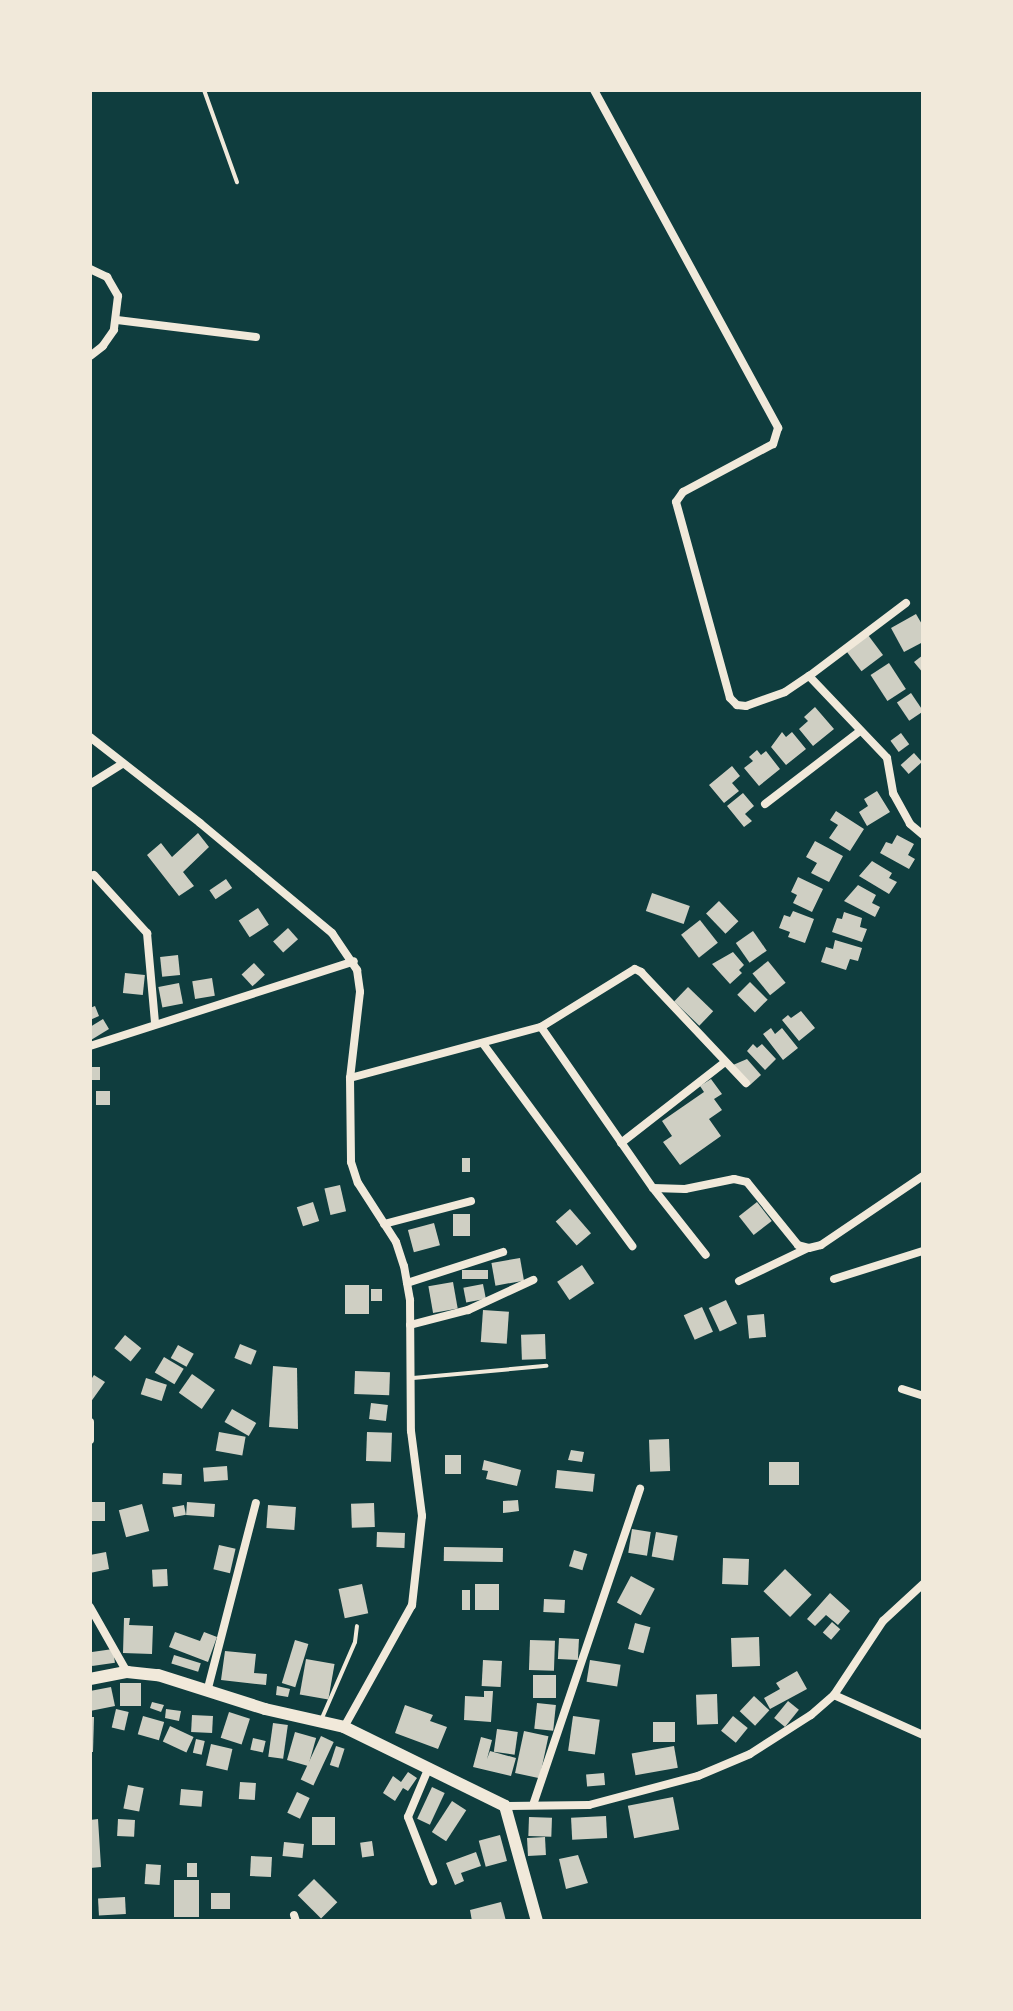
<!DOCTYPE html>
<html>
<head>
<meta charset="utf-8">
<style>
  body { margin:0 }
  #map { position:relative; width:1013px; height:2011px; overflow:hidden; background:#0f3d3e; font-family:"PT Sans",sans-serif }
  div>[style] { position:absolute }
  .building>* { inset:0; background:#cfcfc3; transform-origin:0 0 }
  .service>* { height:4px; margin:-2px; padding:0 2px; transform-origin:2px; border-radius:2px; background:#f1e9da }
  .minor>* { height:8px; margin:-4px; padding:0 4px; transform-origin:4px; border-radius:4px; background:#f1e9da }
  .secondary>* { height:12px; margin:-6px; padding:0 6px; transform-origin:6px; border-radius:6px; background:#f1e9da }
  span { translate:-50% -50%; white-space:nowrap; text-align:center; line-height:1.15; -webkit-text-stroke:6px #f1e9da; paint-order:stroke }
  .frame { position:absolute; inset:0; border:92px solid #f1e9da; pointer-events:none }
</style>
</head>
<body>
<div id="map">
  <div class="building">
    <i style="clip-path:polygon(916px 614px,923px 626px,923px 642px,904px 652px,891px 628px)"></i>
    <i style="left:868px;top:635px;width:25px;height:27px;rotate:53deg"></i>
    <i style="clip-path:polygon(923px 655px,923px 673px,914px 662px)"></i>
    <i style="left:889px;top:663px;width:31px;height:22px;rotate:57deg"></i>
    <i style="left:911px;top:693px;width:22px;height:17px;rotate:56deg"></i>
    <i style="clip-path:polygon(815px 707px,834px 729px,813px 746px,799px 729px,808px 721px,804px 717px)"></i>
    <i style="clip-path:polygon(782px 732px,786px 737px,792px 732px,806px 749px,786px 765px,771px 747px)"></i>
    <i style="left:901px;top:733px;width:14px;height:13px;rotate:54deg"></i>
    <i style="clip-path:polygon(757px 750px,761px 755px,766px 751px,780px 769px,759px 786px,744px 768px,753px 761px,749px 757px)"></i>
    <i style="left:914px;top:753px;width:12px;height:18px;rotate:48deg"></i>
    <i style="clip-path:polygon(732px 766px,740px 776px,732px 783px,739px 791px,724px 803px,709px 785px)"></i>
    <i style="clip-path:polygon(877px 791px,890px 812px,867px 826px,859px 812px,868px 806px,864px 799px)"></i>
    <i style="clip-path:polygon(743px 793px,754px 806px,745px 814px,752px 821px,744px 827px,727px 806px)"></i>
    <i style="clip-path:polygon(836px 811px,864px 829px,850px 851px,829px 838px,838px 825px,830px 820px)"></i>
    <i style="clip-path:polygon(198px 833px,209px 847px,183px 872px,194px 886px,179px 896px,147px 855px,161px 843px,172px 857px)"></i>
    <i style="clip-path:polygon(897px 835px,914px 844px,908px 855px,915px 859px,909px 869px,880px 853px,886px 842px,892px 844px)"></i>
    <i style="clip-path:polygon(815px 841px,843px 856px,829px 882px,811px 873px,817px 863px,806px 857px)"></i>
    <i style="clip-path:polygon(872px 861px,892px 873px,889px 878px,897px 882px,889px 894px,859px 876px)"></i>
    <i style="clip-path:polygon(798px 877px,823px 889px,812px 912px,793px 903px,797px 895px,791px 892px)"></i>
    <i style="left:226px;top:879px;width:11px;height:20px;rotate:56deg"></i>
    <i style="clip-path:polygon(858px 885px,876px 895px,872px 903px,880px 907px,875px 917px,844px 901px)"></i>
    <i style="left:652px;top:893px;width:40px;height:19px;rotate:19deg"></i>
    <i style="left:719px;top:901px;width:28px;height:18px;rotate:46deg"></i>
    <i style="left:258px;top:908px;width:20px;height:23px;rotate:57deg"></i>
    <i style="clip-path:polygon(793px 911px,814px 919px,805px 943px,788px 937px,790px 932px,779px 928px,784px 915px,790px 917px)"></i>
    <i style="clip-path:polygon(844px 912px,862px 918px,860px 927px,867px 929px,862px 942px,832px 932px,837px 918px,842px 919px)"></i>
    <i style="left:700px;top:920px;width:29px;height:24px;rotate:52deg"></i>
    <i style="left:288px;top:928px;width:15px;height:20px;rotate:48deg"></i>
    <i style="left:753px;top:931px;width:24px;height:21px;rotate:55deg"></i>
    <i style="clip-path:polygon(835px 940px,862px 948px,858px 961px,850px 959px,846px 970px,821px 962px,826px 947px,833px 949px)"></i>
    <i style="clip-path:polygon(733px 952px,744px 965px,739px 970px,742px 973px,730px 984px,712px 964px)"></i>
    <i style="left:178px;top:955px;width:20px;height:18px;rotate:84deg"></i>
    <i style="left:768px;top:961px;width:28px;height:20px;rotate:51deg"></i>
    <i style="left:254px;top:963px;width:16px;height:17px;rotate:47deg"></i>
    <i style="left:125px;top:973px;width:20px;height:20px;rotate:6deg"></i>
    <i style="left:212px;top:978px;width:18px;height:20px;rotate:81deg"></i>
    <i style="left:750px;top:982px;width:25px;height:18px;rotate:45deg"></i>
    <i style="left:179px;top:983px;width:21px;height:21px;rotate:79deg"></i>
    <i style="left:688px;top:987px;width:35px;height:20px;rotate:44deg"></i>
    <i style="clip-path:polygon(95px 1006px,99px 1016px,90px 1020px,90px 1008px)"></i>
    <i style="clip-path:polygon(801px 1011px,815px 1028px,799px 1041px,782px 1020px,788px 1015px,791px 1018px)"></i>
    <i style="clip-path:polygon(103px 1019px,109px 1029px,91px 1040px,90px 1027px)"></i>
    <i style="clip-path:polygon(771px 1028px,775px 1034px,782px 1028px,798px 1048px,783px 1060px,763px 1034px)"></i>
    <i style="clip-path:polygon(753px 1044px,757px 1048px,762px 1044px,776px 1059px,765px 1070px,747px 1051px)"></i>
    <i style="clip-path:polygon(747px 1059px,761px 1075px,750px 1085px,733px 1065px)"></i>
    <i style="left:90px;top:1067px;width:10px;height:13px"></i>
    <i style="clip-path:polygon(711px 1079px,722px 1094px,714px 1099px,722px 1110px,709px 1119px,721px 1136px,680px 1165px,663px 1142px,672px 1136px,662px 1121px,704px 1092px,700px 1086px)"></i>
    <i style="left:96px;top:1091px;width:14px;height:14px"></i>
    <i style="left:462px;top:1158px;width:8px;height:14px"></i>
    <i style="left:340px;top:1185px;width:27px;height:16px;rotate:77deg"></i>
    <i style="left:313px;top:1202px;width:20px;height:17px;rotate:72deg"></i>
    <i style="left:757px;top:1202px;width:24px;height:23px;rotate:52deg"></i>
    <i style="left:570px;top:1209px;width:32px;height:19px;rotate:49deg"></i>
    <i style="left:470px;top:1214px;width:22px;height:17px;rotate:90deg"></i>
    <i style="left:434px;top:1223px;width:23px;height:27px;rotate:75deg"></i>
    <i style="left:520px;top:1258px;width:23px;height:29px;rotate:80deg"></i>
    <i style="left:582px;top:1265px;width:22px;height:30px;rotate:56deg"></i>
    <i style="left:462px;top:1270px;width:26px;height:9px"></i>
    <i style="left:453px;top:1282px;width:27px;height:25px;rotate:80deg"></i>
    <i style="left:483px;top:1284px;width:15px;height:20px;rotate:79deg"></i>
    <i style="left:345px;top:1285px;width:24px;height:29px"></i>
    <i style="left:371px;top:1289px;width:11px;height:12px"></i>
    <i style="left:726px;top:1300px;width:26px;height:19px;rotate:65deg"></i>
    <i style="left:702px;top:1307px;width:27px;height:20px;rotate:66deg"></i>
    <i style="left:483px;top:1310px;width:26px;height:32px;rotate:4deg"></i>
    <i style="left:764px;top:1314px;width:23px;height:17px;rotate:85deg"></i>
    <i style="left:545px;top:1334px;width:25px;height:24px;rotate:88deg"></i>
    <i style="left:125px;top:1335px;width:21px;height:17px;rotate:39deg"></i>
    <i style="left:240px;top:1344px;width:18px;height:15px;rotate:22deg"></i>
    <i style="left:178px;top:1345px;width:18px;height:15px;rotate:29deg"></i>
    <i style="left:164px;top:1357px;width:23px;height:18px;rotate:31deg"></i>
    <i style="clip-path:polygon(273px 1366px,297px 1368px,298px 1429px,269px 1427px)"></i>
    <i style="left:355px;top:1371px;width:35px;height:23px;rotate:2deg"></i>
    <i style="left:192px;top:1374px;width:28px;height:23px;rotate:35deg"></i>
    <i style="clip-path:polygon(94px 1375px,105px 1382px,90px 1403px,90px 1381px)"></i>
    <i style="left:146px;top:1378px;width:22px;height:17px;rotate:18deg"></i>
    <i style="left:371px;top:1403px;width:17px;height:16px;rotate:7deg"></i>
    <i style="left:232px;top:1409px;width:28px;height:15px;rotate:30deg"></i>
    <i style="left:219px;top:1432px;width:27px;height:19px;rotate:10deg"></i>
    <i style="left:367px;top:1432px;width:25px;height:29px;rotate:2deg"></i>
    <i style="left:669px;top:1439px;width:32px;height:20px;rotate:88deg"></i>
    <i style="clip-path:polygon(571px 1450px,584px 1452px,582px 1462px,568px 1460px)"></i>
    <i style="left:445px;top:1455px;width:16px;height:19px"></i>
    <i style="clip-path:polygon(484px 1460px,521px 1470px,517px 1486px,486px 1479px,488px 1471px,482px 1470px)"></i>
    <i style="left:769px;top:1462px;width:30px;height:23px"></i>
    <i style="left:227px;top:1466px;width:14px;height:24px;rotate:86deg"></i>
    <i style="left:557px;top:1470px;width:38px;height:18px;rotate:6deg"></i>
    <i style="left:163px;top:1473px;width:19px;height:11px;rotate:3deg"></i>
    <i style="clip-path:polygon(518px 1500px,519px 1511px,503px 1513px,503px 1501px)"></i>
    <i style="left:90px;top:1502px;width:15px;height:19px"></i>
    <i style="left:187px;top:1502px;width:28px;height:13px;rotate:4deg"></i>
    <i style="left:374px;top:1503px;width:24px;height:23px;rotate:88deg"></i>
    <i style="left:142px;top:1504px;width:28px;height:24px;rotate:75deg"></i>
    <i style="left:184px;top:1505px;width:10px;height:12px;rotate:79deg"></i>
    <i style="left:268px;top:1505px;width:28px;height:23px;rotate:4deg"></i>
    <i style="left:632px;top:1529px;width:19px;height:24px;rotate:9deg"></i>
    <i style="left:377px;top:1532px;width:28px;height:15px;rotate:2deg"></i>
    <i style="left:656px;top:1532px;width:22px;height:25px;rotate:10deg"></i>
    <i style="left:219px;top:1545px;width:17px;height:25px;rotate:13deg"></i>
    <i style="left:444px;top:1547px;width:59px;height:14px;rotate:1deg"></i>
    <i style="left:574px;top:1550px;width:14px;height:17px;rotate:17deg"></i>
    <i style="clip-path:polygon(106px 1552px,109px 1569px,90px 1573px,90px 1555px)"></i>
    <i style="left:723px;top:1558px;width:26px;height:26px;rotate:2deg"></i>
    <i style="left:167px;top:1569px;width:17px;height:15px;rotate:87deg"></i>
    <i style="left:785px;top:1569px;width:37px;height:31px;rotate:44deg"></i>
    <i style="left:631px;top:1576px;width:27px;height:30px;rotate:28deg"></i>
    <i style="left:362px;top:1584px;width:30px;height:24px;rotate:78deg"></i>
    <i style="left:475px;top:1584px;width:24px;height:26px"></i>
    <i style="left:462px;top:1590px;width:8px;height:20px"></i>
    <i style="clip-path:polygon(830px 1593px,850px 1611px,838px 1625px,826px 1615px,815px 1626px,807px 1619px)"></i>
    <i style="left:544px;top:1599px;width:21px;height:13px;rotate:3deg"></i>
    <i style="clip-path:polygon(124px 1618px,130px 1618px,129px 1625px,153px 1626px,152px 1654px,123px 1653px)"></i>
    <i style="left:832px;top:1622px;width:11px;height:14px;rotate:41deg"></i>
    <i style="left:635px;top:1623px;width:16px;height:27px;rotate:15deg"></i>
    <i style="clip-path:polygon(175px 1632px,200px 1641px,204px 1632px,217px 1637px,208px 1662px,169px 1647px)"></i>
    <i style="left:759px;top:1637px;width:29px;height:28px;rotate:88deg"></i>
    <i style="left:559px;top:1638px;width:20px;height:21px;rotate:3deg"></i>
    <i style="left:295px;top:1640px;width:14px;height:45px;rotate:17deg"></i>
    <i style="left:530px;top:1640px;width:25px;height:30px;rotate:2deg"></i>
    <i style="left:113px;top:1649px;width:14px;height:23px;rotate:82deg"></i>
    <i style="clip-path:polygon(225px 1651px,256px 1654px,254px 1673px,267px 1674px,266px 1685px,221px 1680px)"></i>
    <i style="left:174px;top:1655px;width:28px;height:9px;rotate:17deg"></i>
    <i style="left:306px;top:1659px;width:29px;height:36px;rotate:10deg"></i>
    <i style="left:483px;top:1660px;width:19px;height:26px;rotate:3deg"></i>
    <i style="left:590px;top:1660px;width:31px;height:22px;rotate:9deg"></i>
    <i style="clip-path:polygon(797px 1671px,807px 1689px,770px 1709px,764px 1698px,780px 1689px,776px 1683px)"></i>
    <i style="left:533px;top:1675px;width:23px;height:23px"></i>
    <i style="left:120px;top:1683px;width:21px;height:23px"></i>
    <i style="clip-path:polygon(277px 1686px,290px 1689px,288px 1697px,276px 1695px)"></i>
    <i style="clip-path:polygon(111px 1687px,115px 1706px,90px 1711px,90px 1691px)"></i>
    <i style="clip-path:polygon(484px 1691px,493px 1691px,491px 1722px,464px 1720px,465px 1696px,484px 1697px)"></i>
    <i style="left:717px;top:1694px;width:30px;height:21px;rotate:88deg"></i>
    <i style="left:754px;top:1696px;width:21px;height:21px;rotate:43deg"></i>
    <i style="left:788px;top:1701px;width:14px;height:22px;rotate:39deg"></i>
    <i style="clip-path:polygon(152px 1702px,164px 1705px,161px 1712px,150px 1708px)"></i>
    <i style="left:537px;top:1703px;width:19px;height:26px;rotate:6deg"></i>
    <i style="clip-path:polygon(405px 1705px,433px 1715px,430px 1721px,447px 1727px,438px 1749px,395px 1733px)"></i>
    <i style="left:116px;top:1709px;width:13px;height:19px;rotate:13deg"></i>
    <i style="clip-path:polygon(166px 1709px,181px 1711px,179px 1721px,165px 1718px)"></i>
    <i style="left:229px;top:1712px;width:22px;height:27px;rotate:18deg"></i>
    <i style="left:192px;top:1715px;width:21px;height:17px;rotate:3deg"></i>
    <i style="left:143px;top:1716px;width:22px;height:19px;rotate:16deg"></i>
    <i style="left:573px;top:1716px;width:27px;height:35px;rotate:8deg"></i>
    <i style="left:733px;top:1716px;width:19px;height:19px;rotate:39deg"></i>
    <i style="clip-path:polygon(90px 1717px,94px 1717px,93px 1752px,90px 1752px)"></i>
    <i style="left:653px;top:1722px;width:22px;height:20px"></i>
    <i style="left:273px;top:1723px;width:15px;height:34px;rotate:8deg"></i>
    <i style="left:170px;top:1726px;width:26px;height:17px;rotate:25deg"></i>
    <i style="left:497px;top:1729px;width:21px;height:23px;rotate:8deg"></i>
    <i style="left:524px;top:1731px;width:25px;height:43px;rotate:12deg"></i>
    <i style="left:295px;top:1732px;width:22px;height:29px;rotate:16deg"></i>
    <i style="left:321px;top:1736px;width:14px;height:48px;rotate:25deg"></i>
    <i style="clip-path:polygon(481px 1737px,492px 1740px,487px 1759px,490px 1751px,516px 1758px,511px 1776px,473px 1767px)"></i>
    <i style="left:253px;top:1738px;width:13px;height:12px;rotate:13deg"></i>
    <i style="left:196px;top:1739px;width:9px;height:14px;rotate:13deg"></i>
    <i style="left:211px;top:1744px;width:22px;height:22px;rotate:13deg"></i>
    <i style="left:336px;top:1746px;width:9px;height:20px;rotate:18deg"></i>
    <i style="left:674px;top:1746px;width:22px;height:43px;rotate:80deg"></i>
    <i style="clip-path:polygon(408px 1772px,417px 1778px,408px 1791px,403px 1788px,395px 1801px,383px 1793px,393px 1776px,401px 1782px)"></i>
    <i style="left:604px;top:1773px;width:12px;height:18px;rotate:85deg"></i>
    <i style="left:240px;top:1782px;width:16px;height:17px;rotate:4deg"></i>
    <i style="left:128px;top:1785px;width:16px;height:24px;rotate:11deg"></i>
    <i style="left:432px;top:1787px;width:14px;height:35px;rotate:25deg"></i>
    <i style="left:181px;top:1789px;width:22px;height:16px;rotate:5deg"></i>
    <i style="left:297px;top:1792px;width:14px;height:23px;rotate:25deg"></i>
    <i style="left:673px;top:1797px;width:33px;height:46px;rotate:79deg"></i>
    <i style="left:452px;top:1801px;width:17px;height:37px;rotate:33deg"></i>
    <i style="left:606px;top:1816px;width:22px;height:35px;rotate:87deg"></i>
    <i style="left:312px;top:1817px;width:23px;height:28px"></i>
    <i style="left:529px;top:1817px;width:23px;height:19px;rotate:2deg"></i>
    <i style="clip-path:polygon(98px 1819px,101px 1867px,90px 1868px,90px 1820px)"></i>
    <i style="left:118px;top:1819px;width:17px;height:17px;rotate:3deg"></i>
    <i style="left:500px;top:1835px;width:27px;height:22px;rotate:75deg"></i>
    <i style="left:545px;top:1837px;width:18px;height:18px;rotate:87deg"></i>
    <i style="left:372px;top:1841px;width:15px;height:12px;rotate:82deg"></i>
    <i style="left:284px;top:1842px;width:20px;height:14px;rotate:6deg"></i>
    <i style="clip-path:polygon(476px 1852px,481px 1866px,461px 1873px,464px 1881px,455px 1885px,446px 1863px)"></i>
    <i style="clip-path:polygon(578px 1855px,588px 1883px,566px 1889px,559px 1859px)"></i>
    <i style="left:251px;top:1856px;width:21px;height:20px;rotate:3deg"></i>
    <i style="left:187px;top:1863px;width:10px;height:14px"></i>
    <i style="left:146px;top:1864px;width:15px;height:20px;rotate:4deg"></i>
    <i style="left:314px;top:1879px;width:33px;height:23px;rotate:45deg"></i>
    <i style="left:174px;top:1880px;width:25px;height:37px"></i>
    <i style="left:230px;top:1893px;width:16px;height:19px;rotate:90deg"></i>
    <i style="left:125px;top:1897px;width:17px;height:27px;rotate:87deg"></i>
    <i style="clip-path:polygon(501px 1902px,506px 1921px,472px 1921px,470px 1910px)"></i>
  </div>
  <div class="service">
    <i style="left:204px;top:90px;width:98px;rotate:70.3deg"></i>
    <i style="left:413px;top:1378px;width:134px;rotate:-5.2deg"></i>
    <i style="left:322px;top:1718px;width:83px;rotate:-66.5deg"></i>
    <i style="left:355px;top:1642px;width:16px;rotate:-83deg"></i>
  </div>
  <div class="minor">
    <i style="left:594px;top:90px;width:385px;rotate:61.4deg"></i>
    <i style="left:778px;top:428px;width:17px;rotate:107deg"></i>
    <i style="left:773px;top:444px;width:102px;rotate:151.9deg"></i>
    <i style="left:683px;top:492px;width:12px;rotate:125deg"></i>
    <i style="left:676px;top:502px;width:203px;rotate:74.6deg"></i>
    <i style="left:730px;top:698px;width:10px;rotate:45deg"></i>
    <i style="left:737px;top:705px;width:9px;rotate:6deg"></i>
    <i style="left:746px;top:706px;width:41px;rotate:-19.7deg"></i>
    <i style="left:785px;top:692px;width:29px;rotate:-34deg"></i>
    <i style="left:90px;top:269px;width:19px;rotate:25deg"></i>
    <i style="left:107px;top:277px;width:22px;rotate:60deg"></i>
    <i style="left:118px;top:296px;width:34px;rotate:97deg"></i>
    <i style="left:114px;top:330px;width:19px;rotate:125deg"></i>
    <i style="left:103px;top:346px;width:16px;rotate:142deg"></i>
    <i style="left:117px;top:320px;width:140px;rotate:7deg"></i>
    <i style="left:906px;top:603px;width:121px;rotate:143deg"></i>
    <i style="left:809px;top:676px;width:113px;rotate:46.4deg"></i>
    <i style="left:887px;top:758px;width:36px;rotate:80deg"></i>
    <i style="left:893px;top:793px;width:35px;rotate:61deg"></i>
    <i style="left:910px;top:824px;width:17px;rotate:40deg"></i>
    <i style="left:90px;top:737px;width:140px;rotate:38deg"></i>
    <i style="left:200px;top:823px;width:172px;rotate:39.8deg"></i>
    <i style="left:332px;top:933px;width:45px;rotate:56deg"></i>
    <i style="left:357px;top:970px;width:22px;rotate:82deg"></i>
    <i style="left:360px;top:992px;width:87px;rotate:96.6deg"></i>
    <i style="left:350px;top:1078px;width:84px;rotate:89.3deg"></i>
    <i style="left:351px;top:1162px;width:22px;rotate:72deg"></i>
    <i style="left:358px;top:1183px;width:70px;rotate:57.2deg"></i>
    <i style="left:396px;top:1242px;width:25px;rotate:72deg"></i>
    <i style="left:404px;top:1266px;width:35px;rotate:80deg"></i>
    <i style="left:410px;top:1300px;width:131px;rotate:89.6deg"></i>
    <i style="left:411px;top:1431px;width:86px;rotate:82.6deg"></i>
    <i style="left:422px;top:1516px;width:90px;rotate:96.4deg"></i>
    <i style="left:412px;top:1605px;width:140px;rotate:119.1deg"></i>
    <i style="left:90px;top:784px;width:39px;rotate:-32deg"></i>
    <i style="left:765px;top:804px;width:120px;rotate:-37.5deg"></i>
    <i style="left:94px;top:875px;width:79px;rotate:47.6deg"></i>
    <i style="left:147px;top:933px;width:90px;rotate:84.9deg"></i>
    <i style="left:541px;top:1027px;width:196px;rotate:55.2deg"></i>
    <i style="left:653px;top:1188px;width:32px;rotate:2deg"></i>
    <i style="left:685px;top:1189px;width:50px;rotate:-11.5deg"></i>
    <i style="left:734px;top:1179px;width:13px;rotate:13deg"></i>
    <i style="left:747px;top:1182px;width:81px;rotate:51deg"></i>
    <i style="left:798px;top:1245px;width:11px;rotate:15deg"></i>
    <i style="left:809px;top:1248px;width:12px;rotate:-14deg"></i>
    <i style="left:821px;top:1245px;width:123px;rotate:-34.1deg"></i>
    <i style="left:484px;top:1045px;width:250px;rotate:53.6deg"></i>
    <i style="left:90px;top:1046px;width:277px;rotate:-17.8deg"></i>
    <i style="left:350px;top:1078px;width:198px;rotate:-15deg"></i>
    <i style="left:541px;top:1027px;width:110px;rotate:-31.7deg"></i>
    <i style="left:635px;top:969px;width:7px;rotate:27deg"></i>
    <i style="left:641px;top:972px;width:153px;rotate:46.6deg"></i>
    <i style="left:621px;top:1143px;width:132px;rotate:-37.9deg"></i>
    <i style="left:653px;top:1188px;width:85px;rotate:51.7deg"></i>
    <i style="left:384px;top:1224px;width:90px;rotate:-14.8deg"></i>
    <i style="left:834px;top:1279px;width:93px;rotate:-17.5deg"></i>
    <i style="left:739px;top:1281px;width:76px;rotate:-25.6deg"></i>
    <i style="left:407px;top:1283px;width:101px;rotate:-17.9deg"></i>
    <i style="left:410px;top:1325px;width:60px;rotate:-14.5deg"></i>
    <i style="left:468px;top:1310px;width:72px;rotate:-24.8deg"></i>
    <i style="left:902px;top:1389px;width:22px;rotate:18deg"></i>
    <i style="left:90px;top:1422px;width:18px;rotate:90deg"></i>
    <i style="left:90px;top:1607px;width:75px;rotate:60.4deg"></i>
    <i style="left:208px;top:1688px;width:191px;rotate:-75.5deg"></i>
    <i style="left:834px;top:1695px;width:98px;rotate:24.2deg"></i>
    <i style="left:429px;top:1767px;width:54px;rotate:112.8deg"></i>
    <i style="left:408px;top:1817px;width:69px;rotate:68.7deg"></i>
    <i style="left:533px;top:1805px;width:334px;rotate:-71.3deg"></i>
    <i style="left:505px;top:1806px;width:84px;rotate:-0.7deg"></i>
    <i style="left:589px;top:1805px;width:113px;rotate:-14.9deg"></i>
    <i style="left:698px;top:1776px;width:56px;rotate:-22.9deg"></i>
    <i style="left:750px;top:1754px;width:72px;rotate:-32.6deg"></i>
    <i style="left:811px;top:1715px;width:30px;rotate:-41deg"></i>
    <i style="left:834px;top:1695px;width:89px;rotate:-56.5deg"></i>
    <i style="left:883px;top:1621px;width:54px;rotate:-42.8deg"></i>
    <i style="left:294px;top:1915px;width:6px;rotate:72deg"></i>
  </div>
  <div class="secondary">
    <i style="left:90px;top:1679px;width:38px;rotate:-11deg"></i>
    <i style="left:127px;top:1672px;width:31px;rotate:6deg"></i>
    <i style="left:158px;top:1675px;width:112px;rotate:17.6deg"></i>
    <i style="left:265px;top:1709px;width:81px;rotate:12.8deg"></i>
    <i style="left:344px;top:1727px;width:179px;rotate:26.1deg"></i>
    <i style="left:505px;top:1806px;width:119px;rotate:74.5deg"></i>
  </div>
  <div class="frame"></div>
</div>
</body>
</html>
